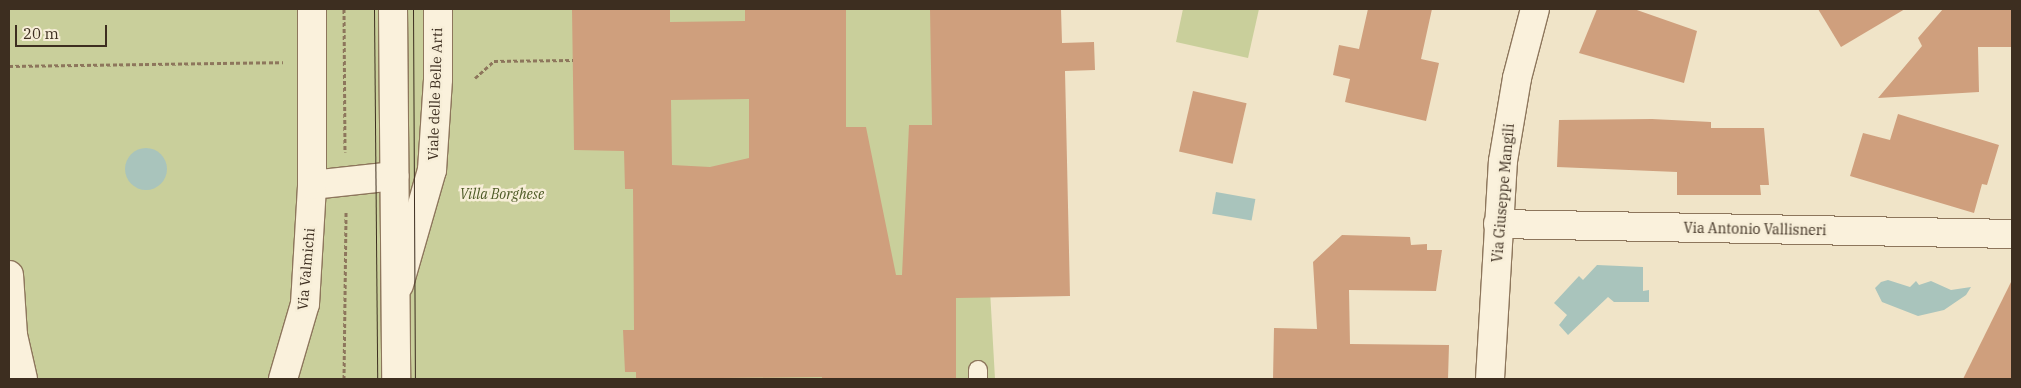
<!DOCTYPE html>
<html>
<head>
<meta charset="utf-8">
<style>
  body { margin:0 }
  #map { position:relative; width:2021px; height:388px; overflow:hidden; background:#f0e4c8; font-family:"IBM Plex Serif",serif }
  div>[style] { position:absolute }
  .green>* { inset:0; background:#c9cf9b }
  .water>* { inset:0; background:#a9c4bc; transform-origin:0 0 }
  .round { border-radius:50% }
  .building>* { inset:0; background:#cf9f7d; transform-origin:0 0 }
  .path>* { height:3px; margin-top:-1.5px; transform-origin:0; background:repeating-linear-gradient(90deg,#8d765c 0 4px,transparent 0 6.5px) }
  .roads { filter:drop-shadow(1px 0 #8d765c) drop-shadow(-1px 0 #8d765c) drop-shadow(0 1px #8d765c) drop-shadow(0 -1px #8d765c) }
  .service>* { height:18px; margin:-9px; padding:0 9px; transform-origin:9px; border-radius:9px; background:#faf1dc }
  .minor>* { height:28px; margin:-14px; padding:0 14px; transform-origin:14px; border-radius:14px; background:#faf1dc }
  .tertiary>* { height:28px; margin:-14px; padding:0 14px; transform-origin:14px; border-radius:14px; background:#faf1dc }
  .tram>* { height:1px; margin:-0.5px; padding:0 0.5px; transform-origin:0.5px; border-radius:0.5px; background:#3d2e20 }
  span { translate:-50% -50%; white-space:nowrap; text-align:center; line-height:1.15; -webkit-text-stroke:5px #f7eed8; paint-order:stroke }
  .street-label { font-size:14px; color:#3d2e20 }
  .park-label { font-size:14px; color:#4d5a26; font-style:italic }
  .frame { position:absolute; inset:0; border:10px solid #3d2e20; pointer-events:none }
  .scale { position:absolute; left:15px; top:25px; width:92px; height:22px; box-sizing:border-box; border:2px solid #3d2e20; border-top:0; padding-left:6px; font-size:15px; line-height:18px; white-space:nowrap; color:#3d2e20; -webkit-text-stroke:4px #f7eed8; paint-order:stroke }
</style>
</head>
<body>
<div id="map">
  <div class="green">
    <i style="clip-path:polygon(9px 9px,991px 9px,990px 290px,995px 379px,9px 379px)"></i>
    <i style="clip-path:polygon(1183px 9px,1259px 9px,1248px 58px,1176px 42px)"></i>
  </div>
  <div class="water">
    <i class="round" style="left:125px;top:148px;width:42px;height:42px"></i>
    <i style="left:1216px;top:192px;width:40px;height:22px;rotate:10deg"></i>
    <i style="clip-path:polygon(1597px 265px,1643px 267px,1643px 291px,1649px 290px,1649px 302px,1614px 302px,1608px 297px,1568px 335px,1559px 325px,1567px 315px,1554px 303px,1579px 276px,1583px 280px)"></i>
    <i style="clip-path:polygon(1888px 280px,1910px 287px,1916px 281px,1919px 285px,1931px 281px,1951px 290px,1971px 287px,1966px 295px,1944px 310px,1918px 316px,1882px 302px,1875px 288px,1881px 282px)"></i>
  </div>
  <div class="building">
    <i style="clip-path:polygon(evenodd,572px 9px,670px 9px,670px 22px,745px 21px,745px 9px,846px 9px,846px 127px,866px 127px,896px 275px,902px 275px,909px 125px,932px 125px,930px 9px,1061px 9px,1062px 43px,1094px 42px,1095px 70px,1065px 71px,1070px 296px,956px 298px,956px 379px,822px 379px,822px 377px,636px 379px,636px 372px,625px 372px,623px 330px,634px 330px,633px 189px,625px 189px,624px 151px,574px 150px,572px 9px,749px 99px,749px 158px,710px 167px,672px 165px,671px 100px,749px 99px)"></i>
    <i style="clip-path:polygon(1368px 9px,1432px 9px,1421px 59px,1439px 63px,1426px 121px,1345px 102px,1350px 79px,1333px 75px,1339px 45px,1359px 49px)"></i>
    <i style="clip-path:polygon(1597px 9px,1634px 9px,1697px 31px,1684px 83px,1579px 53px)"></i>
    <i style="clip-path:polygon(1818px 9px,1905px 9px,1841px 47px)"></i>
    <i style="clip-path:polygon(1943px 9px,2012px 9px,2012px 47px,1978px 47px,1979px 92px,1878px 98px,1922px 46px,1918px 38px)"></i>
    <i style="left:1193px;top:91px;width:55px;height:62px;rotate:13deg"></i>
    <i style="clip-path:polygon(1898px 114px,1999px 145px,1987px 185px,1982px 184px,1974px 213px,1850px 176px,1863px 133px,1890px 140px)"></i>
    <i style="clip-path:polygon(1652px 119px,1711px 122px,1711px 128px,1764px 128px,1769px 185px,1760px 185px,1761px 195px,1677px 195px,1677px 172px,1557px 167px,1559px 120px)"></i>
    <i style="clip-path:polygon(1342px 235px,1410px 237px,1411px 245px,1427px 244px,1427px 250px,1442px 250px,1436px 291px,1349px 290px,1350px 344px,1449px 345px,1448px 379px,1273px 379px,1274px 328px,1317px 329px,1313px 262px)"></i>
    <i style="clip-path:polygon(2012px 280px,2012px 379px,1963px 379px)"></i>
  </div>
  <div class="path">
    <i style="left:344px;top:9px;width:143px;rotate:89.6deg"></i>
    <i style="left:9px;top:66px;width:274px;rotate:-0.8deg"></i>
    <i style="left:475px;top:78px;width:25px;rotate:-42deg"></i>
    <i style="left:494px;top:61px;width:79px;rotate:-0.7deg"></i>
    <i style="left:344px;top:379px;width:167px;rotate:-89.3deg"></i>
  </div>
  <div class="roads">
    <div class="service">
      <i style="left:978px;top:370px;width:9px;rotate:90deg"></i>
    </div>
    <div class="minor">
      <i style="left:312px;top:185px;width:83px;rotate:-6.2deg"></i>
      <i style="left:1498px;top:224px;width:514px;rotate:1.11deg"></i>
      <i style="left:9px;top:275px;width:60px;rotate:86.2deg"></i>
      <i style="left:13px;top:335px;width:45px;rotate:77.2deg"></i>
      <i style="left:399px;top:285px;width:120px;rotate:-74deg"></i>
      <i style="left:432px;top:170px;width:91px;rotate:-86.2deg"></i>
      <i style="left:438px;top:79px;width:70px;rotate:-90deg"></i>
      <i style="left:283px;top:379px;width:78px;rotate:-73.7deg"></i>
      <i style="left:305px;top:304px;width:119px;rotate:-86.6deg"></i>
      <i style="left:312px;top:185px;width:176px;rotate:-90deg"></i>
      <i style="left:1490px;top:379px;width:218px;rotate:-86.6deg"></i>
      <i style="left:1503px;top:161px;width:84px;rotate:-80.4deg"></i>
      <i style="left:1517px;top:78px;width:71px;rotate:-75.4deg"></i>
    </div>
    <div class="tertiary">
      <i style="left:393px;top:9px;width:370px;rotate:89.5deg"></i>
    </div>
  </div>
  <div class="tram">
    <i style="left:374px;top:9px;width:370px;rotate:89.5deg"></i>
    <i style="left:413px;top:9px;width:370px;rotate:89.7deg"></i>
  </div>
  <div class="street-label">
    <span style="left:435px;top:94px;rotate:-88deg">Viale delle Belle Arti</span>
    <span style="left:1503px;top:193px;rotate:-85deg">Via Giuseppe Mangili</span>
    <span style="left:1755px;top:229px;rotate:1deg">Via Antonio Vallisneri</span>
    <span style="left:306px;top:269px;rotate:-85deg">Via Valmichi</span>
  </div>
  <div class="park-label">
    <span style="left:502px;top:194px">Villa Borghese</span>
  </div>
  <div class="frame"></div>
  <div class="scale">20 m</div>
</div>
</body>
</html>
